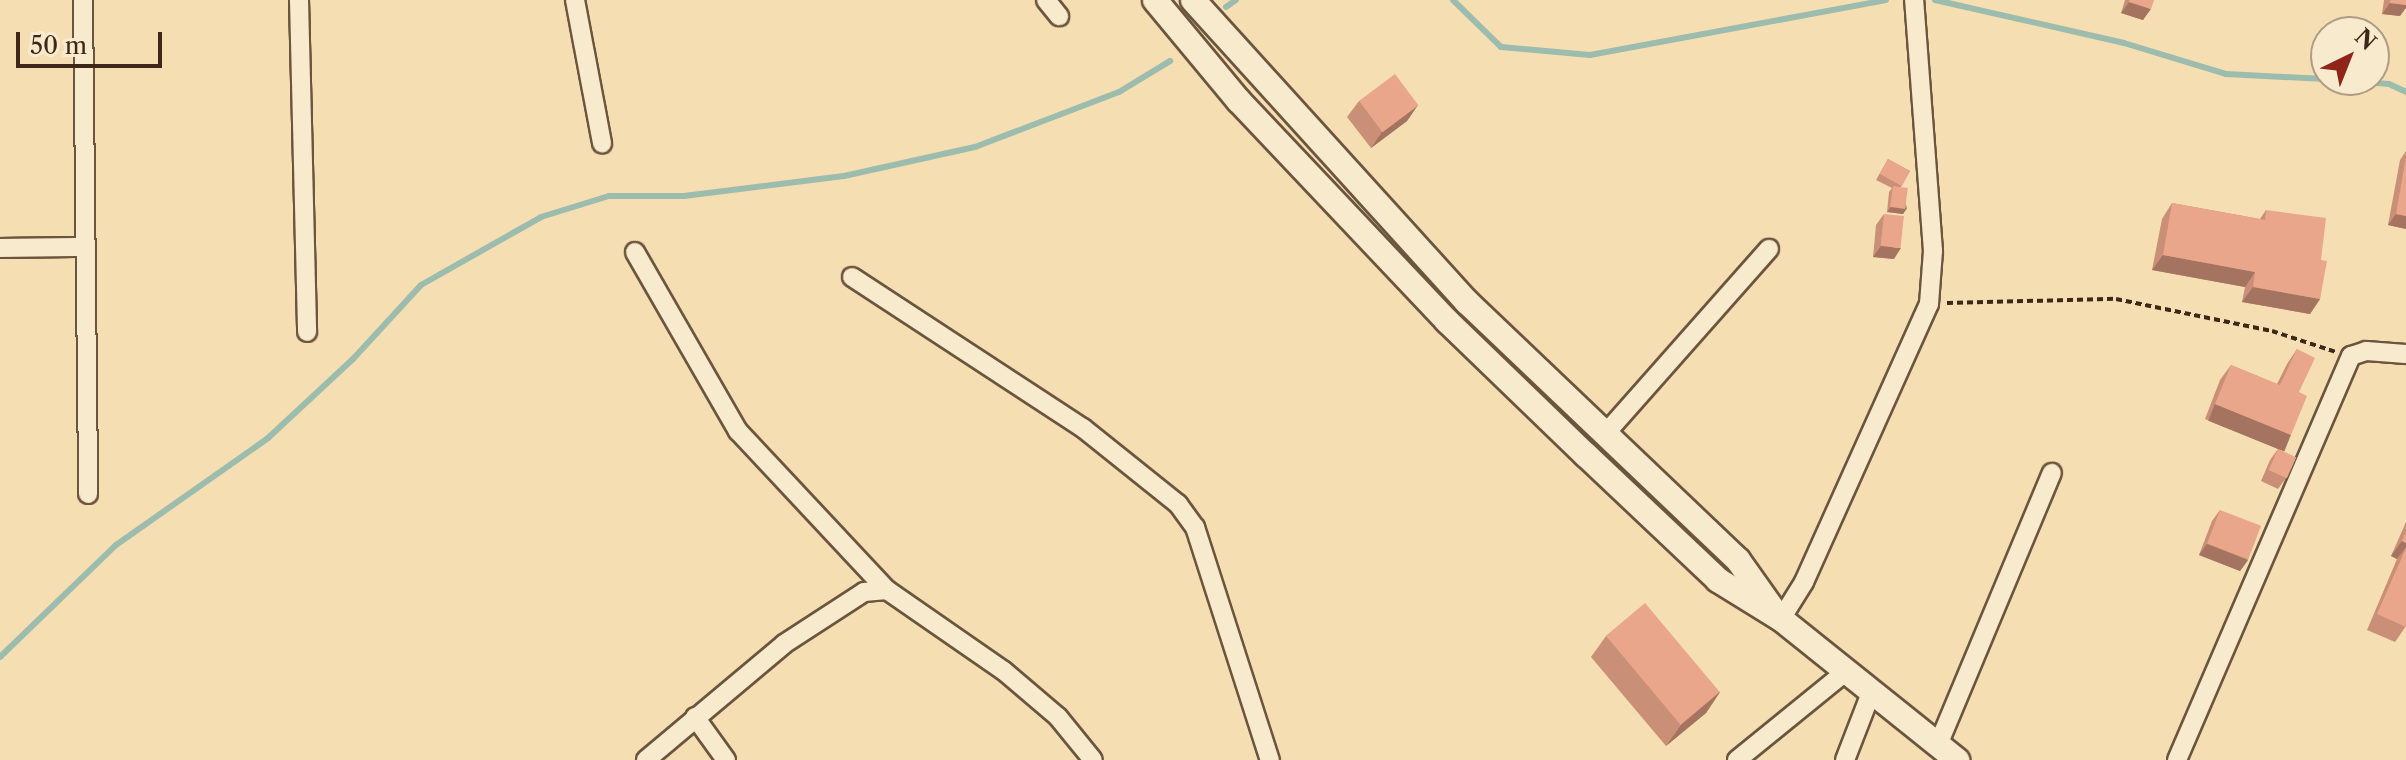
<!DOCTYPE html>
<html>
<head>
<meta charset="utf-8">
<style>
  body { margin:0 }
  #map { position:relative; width:2406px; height:760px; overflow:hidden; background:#f5dfb2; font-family:"Libre Caslon Text",serif }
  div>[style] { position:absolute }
  .stream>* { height:6px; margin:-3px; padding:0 3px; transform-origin:3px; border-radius:3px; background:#9cbcae }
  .path>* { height:4px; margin-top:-2px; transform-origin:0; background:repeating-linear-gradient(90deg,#3e2718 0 6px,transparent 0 10px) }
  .roads { filter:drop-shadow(2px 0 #6c553e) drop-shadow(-2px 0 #6c553e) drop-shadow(0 2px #6c553e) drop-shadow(0 -2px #6c553e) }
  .minor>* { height:18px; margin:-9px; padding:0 9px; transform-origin:9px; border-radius:9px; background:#f8eacd }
  .tertiary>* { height:24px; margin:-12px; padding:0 12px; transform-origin:12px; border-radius:12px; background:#f8eacd }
  .wall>* { inset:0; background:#c98f77 }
  .shaded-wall>* { inset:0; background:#a47461; transform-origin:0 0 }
  .building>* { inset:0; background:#eaa68a; transform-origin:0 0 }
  span { translate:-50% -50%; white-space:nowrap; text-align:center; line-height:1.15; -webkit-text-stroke:8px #f8eacd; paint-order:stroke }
  .north { position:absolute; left:2310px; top:16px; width:80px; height:80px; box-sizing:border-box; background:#f8eacd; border:2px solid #ae9c85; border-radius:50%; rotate:43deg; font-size:22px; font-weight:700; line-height:32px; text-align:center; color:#3e2718 }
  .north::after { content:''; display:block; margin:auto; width:28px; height:36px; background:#8f2418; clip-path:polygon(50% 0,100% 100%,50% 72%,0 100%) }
  .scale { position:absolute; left:16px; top:32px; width:146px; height:36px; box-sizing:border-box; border:4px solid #3e2718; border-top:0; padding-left:10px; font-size:24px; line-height:28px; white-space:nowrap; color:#3e2718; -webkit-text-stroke:6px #f8eacd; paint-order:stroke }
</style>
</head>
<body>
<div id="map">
  <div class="stream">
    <i style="left:1453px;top:0;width:67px;rotate:44.4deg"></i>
    <i style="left:1501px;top:47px;width:89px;rotate:5.1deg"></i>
    <i style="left:1590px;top:55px;width:301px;rotate:-10.5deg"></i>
    <i style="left:1935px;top:0;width:194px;rotate:12.8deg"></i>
    <i style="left:2124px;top:43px;width:107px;rotate:16.9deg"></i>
    <i style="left:2226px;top:74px;width:100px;rotate:2.9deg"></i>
    <i style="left:1226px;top:7px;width:12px;rotate:-35deg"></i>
    <i style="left:2341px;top:80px;width:48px;rotate:4.8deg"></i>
    <i style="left:2389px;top:84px;width:19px;rotate:25deg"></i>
    <i style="left:0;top:657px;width:161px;rotate:-44deg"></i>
    <i style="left:116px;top:545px;width:186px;rotate:-35.1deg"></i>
    <i style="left:268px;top:438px;width:116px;rotate:-42.9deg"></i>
    <i style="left:353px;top:359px;width:100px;rotate:-47.4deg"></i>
    <i style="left:421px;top:285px;width:138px;rotate:-29.5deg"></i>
    <i style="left:541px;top:217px;width:71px;rotate:-17.2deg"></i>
    <i style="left:609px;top:196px;width:75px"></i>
    <i style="left:684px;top:196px;width:161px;rotate:-7.1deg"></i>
    <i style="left:844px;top:176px;width:134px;rotate:-12.5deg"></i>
    <i style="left:975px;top:147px;width:154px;rotate:-20.9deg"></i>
    <i style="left:1119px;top:92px;width:60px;rotate:-31.3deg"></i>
  </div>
  <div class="path">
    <i style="left:1947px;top:303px;width:169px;rotate:-1.4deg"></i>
    <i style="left:2116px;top:299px;width:159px;rotate:11.6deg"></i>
    <i style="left:2272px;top:331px;width:67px;rotate:18.2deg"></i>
  </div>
  <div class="roads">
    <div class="minor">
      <i style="left:83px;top:0;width:494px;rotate:89.4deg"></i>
      <i style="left:299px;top:0;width:332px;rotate:88.6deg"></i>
      <i style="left:575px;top:0;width:146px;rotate:79.3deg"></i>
      <i style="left:1046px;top:0;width:21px;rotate:51deg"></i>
      <i style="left:0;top:248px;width:85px;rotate:-0.7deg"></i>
      <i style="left:635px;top:252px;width:207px;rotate:60.1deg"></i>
      <i style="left:738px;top:431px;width:218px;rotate:46.9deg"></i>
      <i style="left:852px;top:277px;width:276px;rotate:33.2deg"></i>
      <i style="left:1083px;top:428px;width:122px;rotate:38.7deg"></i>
      <i style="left:1178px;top:504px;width:29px;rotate:54deg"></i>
      <i style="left:1195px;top:527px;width:245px;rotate:72.2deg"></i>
      <i style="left:1606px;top:433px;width:246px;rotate:-48.5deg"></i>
      <i style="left:1781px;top:619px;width:44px;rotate:-58.1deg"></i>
      <i style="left:1804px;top:582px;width:305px;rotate:-65.8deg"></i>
      <i style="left:1929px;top:304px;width:53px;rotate:-85.7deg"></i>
      <i style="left:1933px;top:251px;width:252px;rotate:-94.3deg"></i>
      <i style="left:695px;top:717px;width:53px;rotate:54.2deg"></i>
      <i style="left:1938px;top:745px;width:295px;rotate:-67.3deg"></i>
      <i style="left:646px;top:760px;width:180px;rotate:-40deg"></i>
      <i style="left:784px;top:644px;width:95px;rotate:-33deg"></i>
      <i style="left:864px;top:592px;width:23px;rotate:-5deg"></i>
      <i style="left:887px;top:590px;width:142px;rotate:34.7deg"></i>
      <i style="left:1004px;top:671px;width:71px;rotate:40.4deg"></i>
      <i style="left:1058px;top:717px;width:55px;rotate:50.9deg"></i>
      <i style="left:1737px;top:760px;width:136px;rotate:-39.1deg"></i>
      <i style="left:1845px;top:760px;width:72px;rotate:-68.8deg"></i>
      <i style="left:2177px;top:760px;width:440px;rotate:-66.7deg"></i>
      <i style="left:2351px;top:356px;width:16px;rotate:-18deg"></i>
      <i style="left:2366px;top:351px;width:40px;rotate:4.3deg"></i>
    </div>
    <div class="tertiary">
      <i style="left:1155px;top:0;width:131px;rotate:50.3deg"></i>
      <i style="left:1239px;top:101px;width:303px;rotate:46.6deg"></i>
      <i style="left:1447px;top:321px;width:193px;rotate:44deg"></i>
      <i style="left:1586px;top:455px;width:182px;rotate:43.4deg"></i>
      <i style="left:1718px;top:580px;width:74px;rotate:31.8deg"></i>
      <i style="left:1781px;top:619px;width:226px;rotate:38.7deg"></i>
      <i style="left:1193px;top:0;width:408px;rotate:47.8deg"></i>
      <i style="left:1467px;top:302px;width:374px;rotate:43.6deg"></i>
      <i style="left:1738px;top:560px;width:59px;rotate:54.7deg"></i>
    </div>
  </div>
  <div class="wall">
    <i style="clip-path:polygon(2125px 0,2154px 0,2143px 20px,2121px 13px)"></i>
    <i style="clip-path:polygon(2384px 0,2406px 0,2400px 16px,2382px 14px)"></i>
    <i style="clip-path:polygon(1359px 101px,1418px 105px,1407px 121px,1371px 148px,1347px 117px)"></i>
    <i style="clip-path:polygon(2406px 151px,2406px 229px,2388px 225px,2400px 160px)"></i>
    <i style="clip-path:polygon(1888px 159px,1910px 171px,1901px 187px,1907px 208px,1903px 214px,1887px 212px,1889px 192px,1892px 188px,1876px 180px)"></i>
    <i style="clip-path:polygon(2172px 203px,2260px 219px,2266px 210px,2321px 260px,2320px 299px,2310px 314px,2242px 302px,2245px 287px,2152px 270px,2162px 219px)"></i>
    <i style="clip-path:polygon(1884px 214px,1894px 259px,1873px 257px,1876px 225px)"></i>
    <i style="clip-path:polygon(2297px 349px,2299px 392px,2281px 450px,2286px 478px,2278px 489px,2261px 481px,2270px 460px,2278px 449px,2205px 419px,2220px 380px,2231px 365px,2277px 384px,2287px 364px)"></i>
    <i style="clip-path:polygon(2220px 510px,2248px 560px,2240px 571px,2199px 555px,2212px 521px)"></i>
    <i style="clip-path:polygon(2406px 522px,2406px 626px,2395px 642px,2367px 630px,2397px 559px,2391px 556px)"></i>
    <i style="clip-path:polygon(1606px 636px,1720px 692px,1706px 713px,1666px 746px,1591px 657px)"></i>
  </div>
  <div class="shaded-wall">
    <i style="clip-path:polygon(2129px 2px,2151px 9px,2143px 20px,2121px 13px)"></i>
    <i style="clip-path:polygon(2390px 3px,2406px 5px,2406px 8px,2400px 16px,2382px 14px)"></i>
    <i style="clip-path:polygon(1418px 105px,1407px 121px,1371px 148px,1382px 132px)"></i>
    <i style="clip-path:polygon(1891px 207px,1907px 208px,1903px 214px,1887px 212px)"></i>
    <i style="clip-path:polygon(2396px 214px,2406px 216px,2406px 229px,2388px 225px)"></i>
    <i style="clip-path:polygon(1881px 246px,1901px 248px,1894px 259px,1873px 257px)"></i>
    <i style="clip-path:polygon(2163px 255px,2255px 272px,2245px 287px,2152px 270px)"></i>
    <i style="clip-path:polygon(2253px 287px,2320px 299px,2310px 314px,2242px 302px)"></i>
    <i style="left:2215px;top:404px;width:82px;height:18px;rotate:22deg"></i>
    <i style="clip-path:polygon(2402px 541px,2406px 543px,2406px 547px,2397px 559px,2391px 556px)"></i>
    <i style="clip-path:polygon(2207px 544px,2248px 560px,2240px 571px,2199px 555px)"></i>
    <i style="clip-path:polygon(1720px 692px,1706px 713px,1666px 746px,1681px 725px)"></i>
  </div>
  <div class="building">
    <i style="clip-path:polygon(2129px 0,2154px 0,2151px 9px,2129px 2px)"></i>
    <i style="clip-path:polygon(2390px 0,2406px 0,2406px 5px,2390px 3px)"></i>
    <i style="left:1395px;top:74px;width:39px;height:45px;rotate:53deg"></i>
    <i style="clip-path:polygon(2406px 157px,2406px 216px,2396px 214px)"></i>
    <i style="left:1888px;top:159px;width:25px;height:17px;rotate:29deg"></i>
    <i style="left:1893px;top:186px;width:15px;height:21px;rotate:8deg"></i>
    <i style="clip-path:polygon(2172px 203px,2265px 220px,2266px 210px,2326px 218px,2321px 260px,2327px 261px,2320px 299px,2253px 287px,2255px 272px,2163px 255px)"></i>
    <i style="left:1884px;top:214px;width:20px;height:32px;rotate:6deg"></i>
    <i style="clip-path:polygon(2297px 349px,2315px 358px,2299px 392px,2307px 396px,2291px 435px,2215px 404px,2231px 365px,2280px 385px)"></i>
    <i style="left:2278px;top:449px;width:20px;height:23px;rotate:24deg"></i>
    <i style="left:2220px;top:510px;width:44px;height:36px;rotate:21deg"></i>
    <i style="clip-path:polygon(2406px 532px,2406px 543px,2402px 541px)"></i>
    <i style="clip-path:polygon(2406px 548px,2406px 627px,2377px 614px)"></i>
    <i style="left:1645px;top:603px;width:116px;height:51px;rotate:50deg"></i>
  </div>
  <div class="north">N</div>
  <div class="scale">50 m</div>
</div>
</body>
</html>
